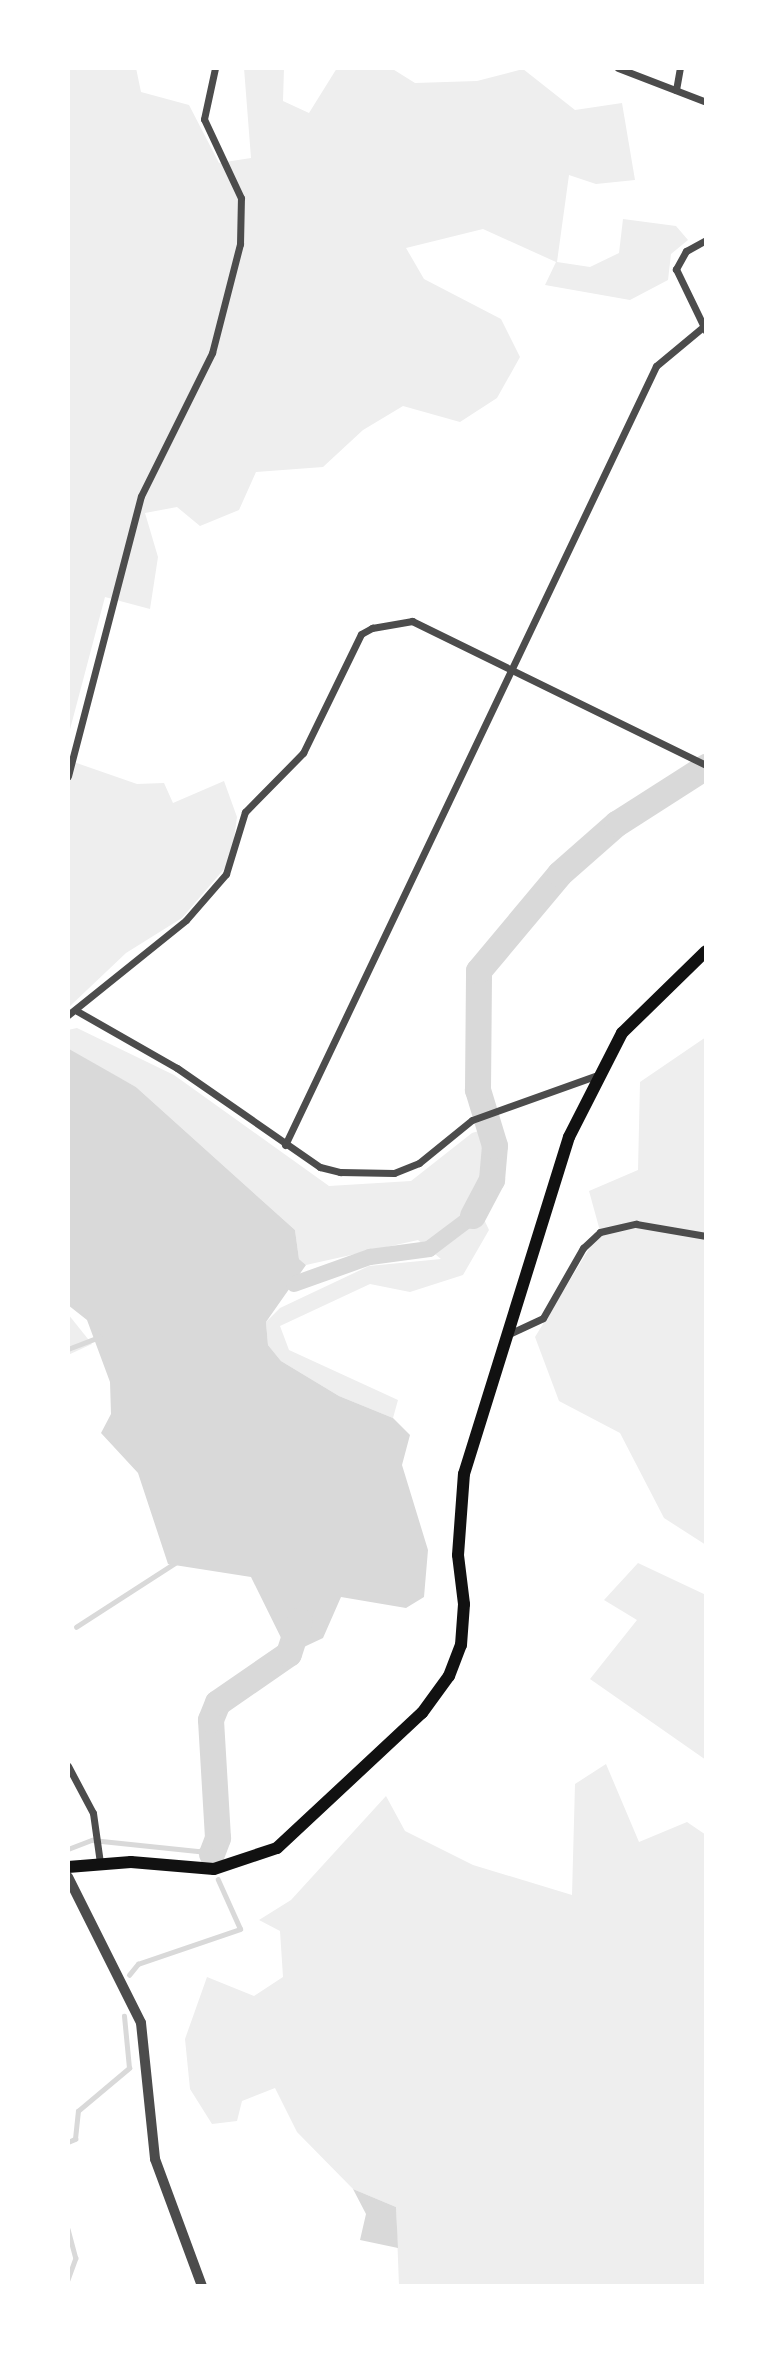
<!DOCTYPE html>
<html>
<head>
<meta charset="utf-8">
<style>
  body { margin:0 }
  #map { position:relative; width:774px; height:2354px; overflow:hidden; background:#fff; font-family:"Alegreya Sans",sans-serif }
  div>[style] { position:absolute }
  .green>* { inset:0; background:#eee }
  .water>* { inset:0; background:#d9d9d9 }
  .stream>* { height:4.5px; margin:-2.25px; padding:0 2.25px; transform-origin:2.25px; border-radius:2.25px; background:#d9d9d9 }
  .canal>* { height:16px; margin:-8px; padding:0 8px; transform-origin:8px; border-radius:8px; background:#d9d9d9 }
  .river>* { height:26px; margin:-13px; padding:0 13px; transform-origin:13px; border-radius:13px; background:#d9d9d9 }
  .minor>* { height:7px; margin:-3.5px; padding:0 3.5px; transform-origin:3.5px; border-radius:3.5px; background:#4c4c4c }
  .tertiary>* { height:10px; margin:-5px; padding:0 5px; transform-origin:5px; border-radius:5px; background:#4c4c4c }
  .secondary>* { height:12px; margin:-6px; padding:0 6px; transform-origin:6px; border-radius:6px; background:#111 }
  span { translate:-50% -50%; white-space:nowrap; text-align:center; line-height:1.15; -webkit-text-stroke:5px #fff; paint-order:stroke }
  .frame { position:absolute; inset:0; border:70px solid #fff; pointer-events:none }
</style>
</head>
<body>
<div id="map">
  <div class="green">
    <i style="clip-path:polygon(68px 68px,136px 68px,141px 92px,189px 105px,219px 163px,251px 158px,244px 68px,284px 68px,283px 101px,309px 113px,337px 68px,391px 68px,415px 83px,477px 81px,523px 69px,575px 110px,622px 103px,635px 180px,596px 184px,569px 175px,557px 262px,590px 267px,619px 253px,623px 219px,676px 226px,688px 240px,671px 254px,668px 280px,630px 300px,545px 285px,556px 262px,483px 229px,406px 248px,424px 279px,501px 319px,520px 357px,497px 398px,460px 422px,403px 406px,363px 430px,323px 467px,256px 472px,239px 510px,200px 526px,177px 507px,145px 513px,158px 557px,150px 609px,105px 597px,68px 737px)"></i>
    <i style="clip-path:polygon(68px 760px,137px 784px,164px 783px,173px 803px,224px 781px,237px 817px,231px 861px,182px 918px,126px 953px,68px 1008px)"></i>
    <i style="clip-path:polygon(77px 1028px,174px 1075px,329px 1186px,411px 1181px,472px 1133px,499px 1125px,507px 1145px,482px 1215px,489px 1230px,463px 1275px,410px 1292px,370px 1284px,280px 1326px,289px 1350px,398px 1400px,393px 1418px,339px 1396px,281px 1361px,268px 1345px,266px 1322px,280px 1308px,369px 1266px,441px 1259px,418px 1240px,306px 1265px,299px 1259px,295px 1230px,136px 1087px,68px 1050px,68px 1030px)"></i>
    <i style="clip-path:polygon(706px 1037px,706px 1545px,664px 1518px,620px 1433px,559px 1401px,535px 1337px,600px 1231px,589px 1191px,638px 1170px,640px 1082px)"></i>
    <i style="clip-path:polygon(68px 1314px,92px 1344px,68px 1355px)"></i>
    <i style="clip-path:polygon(638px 1563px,706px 1595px,706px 1760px,590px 1679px,637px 1620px,604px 1600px)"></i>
    <i style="clip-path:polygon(606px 1764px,639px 1842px,687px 1822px,706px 1835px,706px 2286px,399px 2286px,396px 2207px,353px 2189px,297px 2132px,275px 2088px,242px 2101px,237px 2121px,212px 2124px,190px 2089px,185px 2039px,207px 1977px,254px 1996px,283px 1977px,280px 1931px,259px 1920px,291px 1900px,386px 1796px,405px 1831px,473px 1865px,572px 1895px,575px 1784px)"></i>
  </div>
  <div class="water">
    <i style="clip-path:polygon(69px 1049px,136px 1087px,295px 1230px,299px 1259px,306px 1265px,266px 1322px,268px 1345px,281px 1361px,339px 1396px,393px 1418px,410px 1435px,402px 1465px,428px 1550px,424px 1597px,406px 1608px,341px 1597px,323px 1638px,289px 1654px,251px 1577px,168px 1564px,138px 1473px,101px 1433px,111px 1414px,110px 1382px,87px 1320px,68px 1305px)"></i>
    <i style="clip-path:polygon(353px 2189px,396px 2207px,398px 2248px,360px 2240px,366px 2214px)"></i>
  </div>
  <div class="stream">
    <i style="left:68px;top:1349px;width:34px;rotate:-21deg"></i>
    <i style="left:76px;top:1627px;width:118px;rotate:-32.9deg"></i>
    <i style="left:68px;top:1849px;width:26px;rotate:-21deg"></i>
    <i style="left:92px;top:1840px;width:108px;rotate:5.9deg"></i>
    <i style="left:199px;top:1851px;width:15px;rotate:-20deg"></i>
    <i style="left:129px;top:1975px;width:14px;rotate:-51deg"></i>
    <i style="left:138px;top:1964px;width:108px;rotate:-18.9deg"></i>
    <i style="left:240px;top:1929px;width:54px;rotate:-114.2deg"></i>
    <i style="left:68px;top:2142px;width:8px;rotate:-23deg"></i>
    <i style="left:75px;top:2139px;width:28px;rotate:-84deg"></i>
    <i style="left:78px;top:2111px;width:67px;rotate:-40.1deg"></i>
    <i style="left:129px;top:2068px;width:52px;rotate:-95.5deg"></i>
    <i style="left:68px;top:2229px;width:30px;rotate:75deg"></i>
    <i style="left:76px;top:2258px;width:23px;rotate:110deg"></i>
  </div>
  <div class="canal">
    <i style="left:294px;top:1284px;width:81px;rotate:-19.6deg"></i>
    <i style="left:370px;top:1257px;width:60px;rotate:-7.7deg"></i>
    <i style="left:429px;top:1249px;width:55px;rotate:-36.9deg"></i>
  </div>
  <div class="river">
    <i style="left:473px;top:1216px;width:41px;rotate:-62.2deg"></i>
    <i style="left:492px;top:1180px;width:34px;rotate:-85deg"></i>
    <i style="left:495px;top:1146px;width:59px;rotate:-106.9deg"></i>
    <i style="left:478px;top:1090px;width:119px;rotate:-89.5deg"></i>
    <i style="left:479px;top:971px;width:126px;rotate:-50.1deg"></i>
    <i style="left:560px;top:874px;width:76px;rotate:-41.3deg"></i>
    <i style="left:617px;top:824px;width:106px;rotate:-32.6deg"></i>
    <i style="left:212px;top:1854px;width:17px;rotate:-69deg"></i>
    <i style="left:218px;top:1838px;width:118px;rotate:-93.4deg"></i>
    <i style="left:211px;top:1720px;width:18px;rotate:-68deg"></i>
    <i style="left:218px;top:1703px;width:86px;rotate:-34.6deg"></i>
    <i style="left:289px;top:1654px;width:35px;rotate:-72deg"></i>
  </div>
  <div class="minor">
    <i style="left:618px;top:68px;width:94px;rotate:21.1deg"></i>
    <i style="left:676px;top:90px;width:22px;rotate:-80deg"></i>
    <i style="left:706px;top:240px;width:23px;rotate:151deg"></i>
    <i style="left:686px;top:251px;width:21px;rotate:119deg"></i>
    <i style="left:676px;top:269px;width:69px;rotate:64.2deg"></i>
    <i style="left:68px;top:776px;width:289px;rotate:-75.4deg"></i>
    <i style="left:141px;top:496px;width:160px;rotate:-63.6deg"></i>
    <i style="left:212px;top:353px;width:113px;rotate:-75.6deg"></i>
    <i style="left:240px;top:244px;width:46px;rotate:-88.8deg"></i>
    <i style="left:241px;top:198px;width:87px;rotate:-115.1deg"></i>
    <i style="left:204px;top:119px;width:52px;rotate:-77.8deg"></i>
    <i style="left:77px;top:1011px;width:115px;rotate:29.7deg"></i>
    <i style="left:177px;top:1068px;width:174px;rotate:34.7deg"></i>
    <i style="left:320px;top:1167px;width:21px;rotate:14deg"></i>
    <i style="left:340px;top:1172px;width:54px;rotate:1.1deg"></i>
    <i style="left:394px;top:1173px;width:27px;rotate:-22deg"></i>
    <i style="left:419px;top:1163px;width:68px;rotate:-39.1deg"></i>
    <i style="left:472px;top:1120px;width:131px;rotate:-19.7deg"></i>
    <i style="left:68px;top:1015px;width:151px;rotate:-38.8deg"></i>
    <i style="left:186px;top:920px;width:61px;rotate:-49deg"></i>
    <i style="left:226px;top:874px;width:65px;rotate:-73deg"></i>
    <i style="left:245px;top:812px;width:83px;rotate:-45.5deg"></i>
    <i style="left:303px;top:753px;width:132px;rotate:-64deg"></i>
    <i style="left:361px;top:634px;width:13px;rotate:-29deg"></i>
    <i style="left:372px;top:628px;width:41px;rotate:-9.9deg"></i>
    <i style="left:412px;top:621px;width:327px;rotate:26.1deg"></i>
    <i style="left:285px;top:1145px;width:863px;rotate:-64.53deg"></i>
    <i style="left:656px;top:366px;width:61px;rotate:-39.7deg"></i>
    <i style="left:511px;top:1333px;width:35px;rotate:-25deg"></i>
    <i style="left:543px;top:1318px;width:81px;rotate:-60.3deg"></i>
    <i style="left:583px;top:1248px;width:23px;rotate:-43deg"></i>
    <i style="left:600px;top:1232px;width:37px;rotate:-13deg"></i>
    <i style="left:636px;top:1224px;width:71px;rotate:9.7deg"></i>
    <i style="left:68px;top:1766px;width:53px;rotate:62deg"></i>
    <i style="left:93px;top:1813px;width:50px;rotate:82deg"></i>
  </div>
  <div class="tertiary">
    <i style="left:68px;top:1877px;width:163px;rotate:63.4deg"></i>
    <i style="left:141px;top:2023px;width:137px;rotate:84.1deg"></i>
    <i style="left:155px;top:2159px;width:135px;rotate:69.7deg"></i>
  </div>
  <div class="secondary">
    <i style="left:68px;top:1867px;width:63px;rotate:-4.5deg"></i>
    <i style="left:131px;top:1862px;width:83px;rotate:4.8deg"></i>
    <i style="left:214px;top:1869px;width:66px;rotate:-18.4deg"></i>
    <i style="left:277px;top:1848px;width:198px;rotate:-43deg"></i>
    <i style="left:422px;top:1713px;width:46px;rotate:-53.9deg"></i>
    <i style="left:449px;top:1676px;width:33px;rotate:-69deg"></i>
    <i style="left:461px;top:1645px;width:41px;rotate:-85.8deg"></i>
    <i style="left:464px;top:1604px;width:49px;rotate:-97deg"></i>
    <i style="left:458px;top:1555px;width:81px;rotate:-85.8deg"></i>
    <i style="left:464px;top:1474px;width:353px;rotate:-72.7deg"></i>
    <i style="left:569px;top:1137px;width:117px;rotate:-63deg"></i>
    <i style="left:622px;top:1033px;width:117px;rotate:-44.3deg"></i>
  </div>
  <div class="frame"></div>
</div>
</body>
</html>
